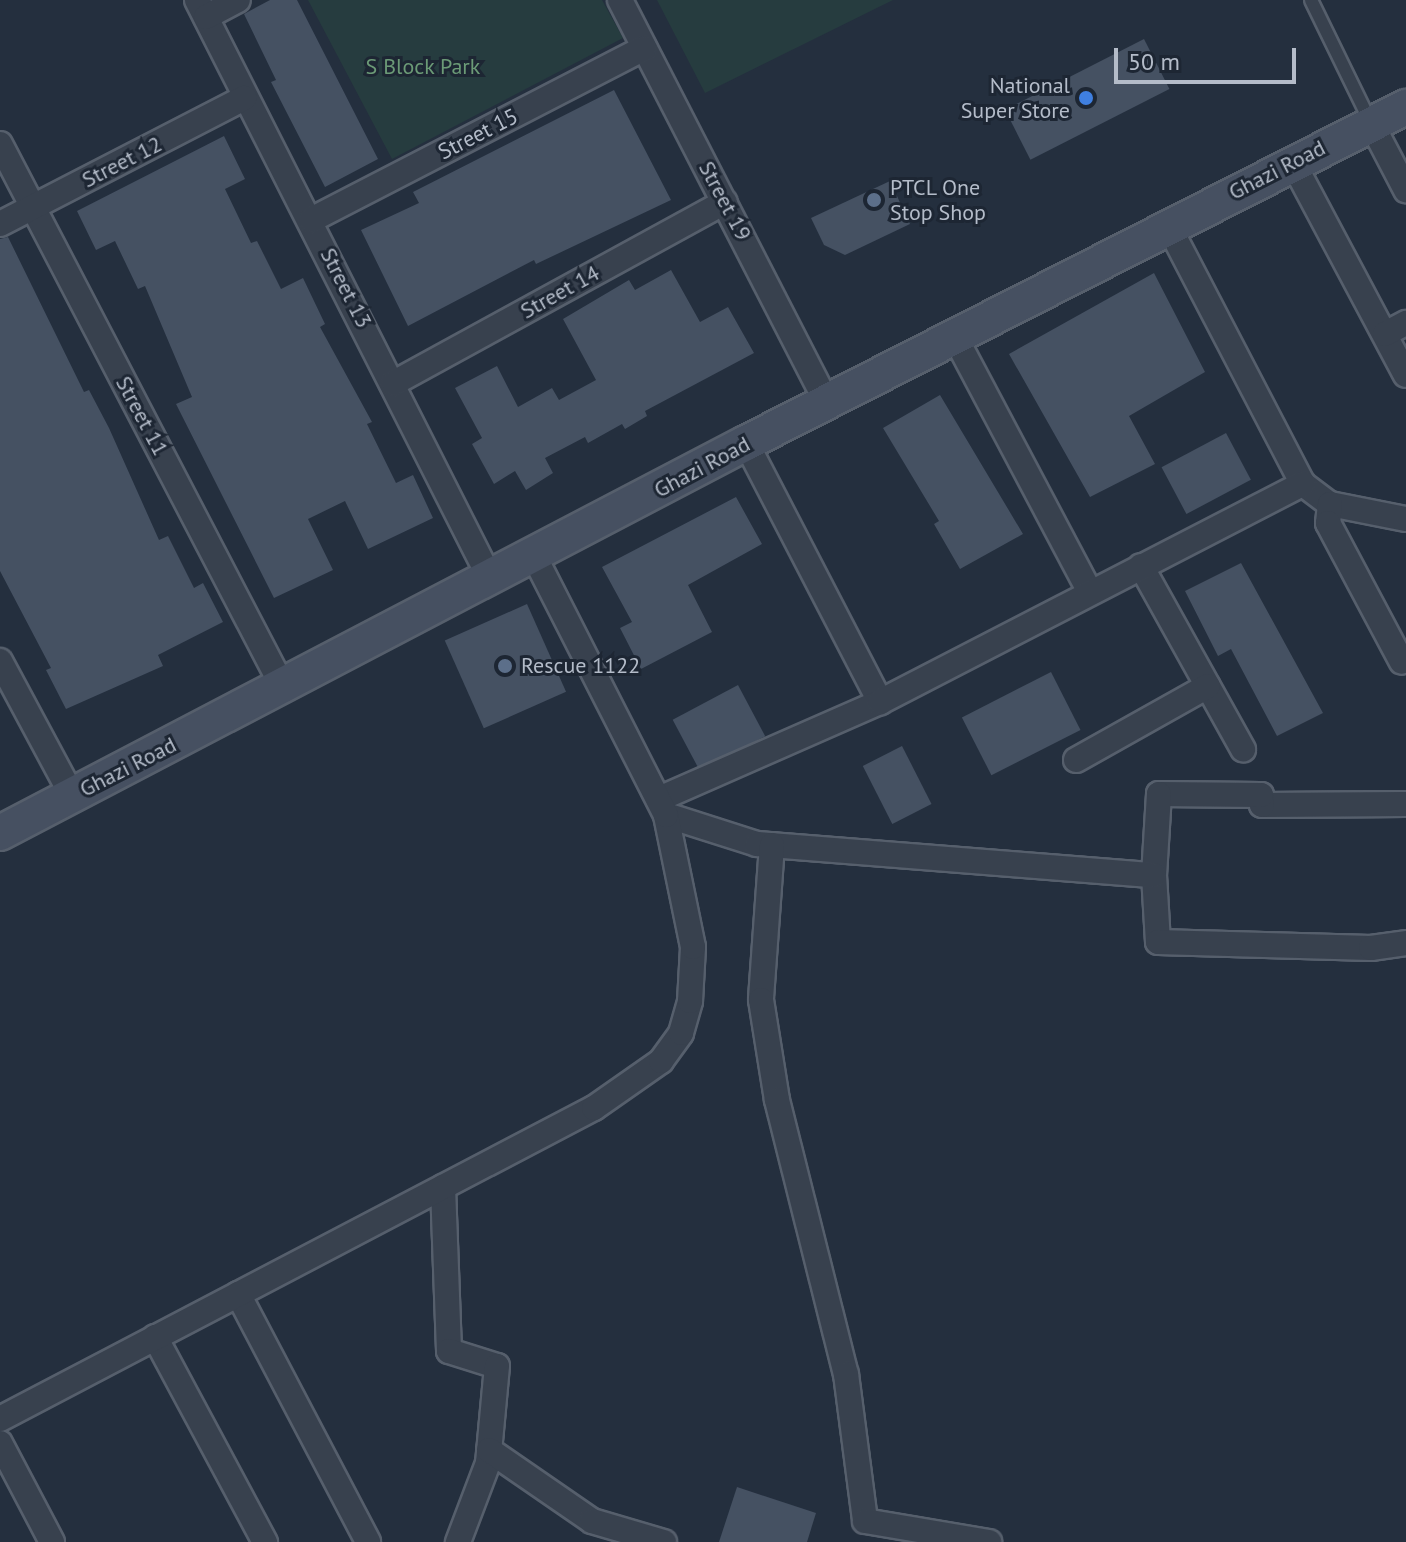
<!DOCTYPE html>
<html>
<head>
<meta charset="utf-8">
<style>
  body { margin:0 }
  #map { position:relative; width:1406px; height:1542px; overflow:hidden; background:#242f3e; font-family:"PT Sans",sans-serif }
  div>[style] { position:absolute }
  .green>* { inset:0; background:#263c3f }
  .building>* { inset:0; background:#455162; transform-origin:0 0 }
  .roads { filter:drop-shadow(2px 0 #565f6c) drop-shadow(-2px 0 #565f6c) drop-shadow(0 2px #565f6c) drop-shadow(0 -2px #565f6c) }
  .service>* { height:12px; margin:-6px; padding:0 6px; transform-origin:6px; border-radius:6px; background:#38414e }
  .minor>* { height:24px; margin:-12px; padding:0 12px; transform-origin:12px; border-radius:12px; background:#38414e }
  .secondary>* { height:34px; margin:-17px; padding:0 17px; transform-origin:17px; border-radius:17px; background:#465061 }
  .dots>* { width:22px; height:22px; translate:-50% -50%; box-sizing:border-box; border:4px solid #1d2633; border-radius:50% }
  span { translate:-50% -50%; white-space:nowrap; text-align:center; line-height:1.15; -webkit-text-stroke:6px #1d2633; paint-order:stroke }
  .park-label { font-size:22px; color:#6b9a76 }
  .poi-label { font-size:22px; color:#b4bcc9 }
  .right { translate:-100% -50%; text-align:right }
  .left { translate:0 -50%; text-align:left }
  .street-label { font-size:22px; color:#b4bcc9 }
  .scale { position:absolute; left:1114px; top:48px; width:182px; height:36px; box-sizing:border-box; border:4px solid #b4bcc9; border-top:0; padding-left:10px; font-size:24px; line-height:28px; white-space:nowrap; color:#b4bcc9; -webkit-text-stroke:6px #1d2633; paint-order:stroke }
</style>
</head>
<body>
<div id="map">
  <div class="green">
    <i style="clip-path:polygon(308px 0,602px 0,623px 38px,392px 159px)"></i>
    <i style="clip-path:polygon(657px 0,893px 0,705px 93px)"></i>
  </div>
  <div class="building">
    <i style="clip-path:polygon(270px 0,297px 0,378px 159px,325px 187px,271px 82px,276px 80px,244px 14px)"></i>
    <i style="left:1144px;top:39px;width:56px;height:156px;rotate:63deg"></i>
    <i style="clip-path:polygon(614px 90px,671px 200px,536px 264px,534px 260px,408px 326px,361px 230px,419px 203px,413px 192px)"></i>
    <i style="clip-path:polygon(224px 136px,245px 179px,225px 189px,251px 243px,257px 241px,281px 289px,303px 278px,325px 324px,320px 327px,372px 422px,367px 424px,396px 483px,413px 475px,433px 518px,368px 549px,345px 501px,308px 519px,333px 570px,274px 598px,176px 404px,192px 397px,145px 286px,138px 289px,115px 241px,96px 250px,77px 211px)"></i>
    <i style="clip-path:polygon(890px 181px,910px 224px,845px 255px,824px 245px,811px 218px)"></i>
    <i style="clip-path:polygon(8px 237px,84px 392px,89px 390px,109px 428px,159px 540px,168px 536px,194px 588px,203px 583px,223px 622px,158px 655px,163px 666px,66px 709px,46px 670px,51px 668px,0 571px,0 239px)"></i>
    <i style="clip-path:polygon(671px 270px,700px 322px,728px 307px,754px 353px,645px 411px,647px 416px,625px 429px,622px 424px,588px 443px,585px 437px,545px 458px,553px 473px,526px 490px,515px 471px,494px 484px,472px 444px,482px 438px,455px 388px,497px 366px,518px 407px,552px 388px,559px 400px,596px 380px,563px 319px,629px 280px,635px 290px)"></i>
    <i style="clip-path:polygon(1154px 273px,1205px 372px,1129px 416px,1155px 464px,1090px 497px,1009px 354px)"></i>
    <i style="clip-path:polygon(940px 395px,1023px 534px,960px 569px,934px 524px,939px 521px,883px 428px)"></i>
    <i style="left:1226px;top:433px;width:53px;height:73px;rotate:62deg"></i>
    <i style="clip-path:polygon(736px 497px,762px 544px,688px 585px,712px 632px,641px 669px,620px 628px,632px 622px,602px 567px)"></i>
    <i style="clip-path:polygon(1241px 563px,1323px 713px,1277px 736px,1231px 649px,1218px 656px,1185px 591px)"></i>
    <i style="left:527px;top:604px;width:96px;height:90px;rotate:66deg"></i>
    <i style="left:1051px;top:672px;width:65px;height:100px;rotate:63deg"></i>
    <i style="left:738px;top:685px;width:58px;height:74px;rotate:62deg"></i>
    <i style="left:902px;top:746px;width:65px;height:44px;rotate:63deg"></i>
    <i style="clip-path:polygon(737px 1487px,816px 1513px,807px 1542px,719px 1542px)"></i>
  </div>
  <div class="roads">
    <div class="service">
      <i style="left:1311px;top:0;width:137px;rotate:64deg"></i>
    </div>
    <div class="minor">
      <i style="left:197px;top:0;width:648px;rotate:63.12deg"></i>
      <i style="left:620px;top:0;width:453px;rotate:62.8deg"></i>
      <i style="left:206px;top:17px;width:36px;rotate:-28deg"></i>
      <i style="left:1371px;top:123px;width:76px;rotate:62.4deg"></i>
      <i style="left:0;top:144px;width:615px;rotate:62.48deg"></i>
      <i style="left:1292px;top:161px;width:242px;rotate:62deg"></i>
      <i style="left:311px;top:220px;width:375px;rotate:-27.3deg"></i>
      <i style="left:0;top:224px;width:275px;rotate:-27.3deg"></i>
      <i style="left:1168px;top:225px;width:292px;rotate:62.5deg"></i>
      <i style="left:1303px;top:484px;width:34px;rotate:37deg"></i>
      <i style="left:1330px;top:504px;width:77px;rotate:11.2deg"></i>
      <i style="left:1385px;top:334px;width:24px;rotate:-28deg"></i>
      <i style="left:956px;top:339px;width:286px;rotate:62.1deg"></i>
      <i style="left:394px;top:383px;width:377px;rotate:-28.7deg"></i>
      <i style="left:746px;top:443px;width:292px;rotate:62.6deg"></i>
      <i style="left:1330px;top:504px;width:19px;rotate:96deg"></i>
      <i style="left:1328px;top:523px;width:157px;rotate:62deg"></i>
      <i style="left:1141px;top:566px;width:210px;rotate:60.9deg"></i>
      <i style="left:0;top:661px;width:152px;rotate:61.8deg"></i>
      <i style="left:1076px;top:760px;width:151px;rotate:-29.3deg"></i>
      <i style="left:659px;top:799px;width:241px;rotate:-23.7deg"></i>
      <i style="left:880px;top:702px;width:476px;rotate:-27.3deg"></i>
      <i style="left:1406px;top:804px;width:144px;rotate:179.6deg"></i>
      <i style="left:1262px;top:805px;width:10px;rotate:-96deg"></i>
      <i style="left:1261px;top:795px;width:102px;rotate:-179.4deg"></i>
      <i style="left:1159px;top:794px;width:81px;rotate:93.5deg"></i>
      <i style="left:1154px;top:875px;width:67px;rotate:86.6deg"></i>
      <i style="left:1158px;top:942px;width:213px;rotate:1.6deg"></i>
      <i style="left:1371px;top:948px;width:35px;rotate:-8deg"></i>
      <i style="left:666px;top:815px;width:96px;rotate:17.7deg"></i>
      <i style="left:757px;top:844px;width:398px;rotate:4.5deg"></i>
      <i style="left:772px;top:845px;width:155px;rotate:94.1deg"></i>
      <i style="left:761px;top:1000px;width:101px;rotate:80.9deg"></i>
      <i style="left:777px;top:1100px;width:283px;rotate:75.9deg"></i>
      <i style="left:846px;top:1374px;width:148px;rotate:82.6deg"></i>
      <i style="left:865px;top:1521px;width:126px;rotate:9.6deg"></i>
      <i style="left:443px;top:1187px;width:164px;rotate:87.9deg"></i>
      <i style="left:449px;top:1351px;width:50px;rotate:17.4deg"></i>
      <i style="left:497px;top:1366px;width:97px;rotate:95.3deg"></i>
      <i style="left:488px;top:1463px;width:85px;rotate:110.8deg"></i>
      <i style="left:238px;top:1294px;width:280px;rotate:62.3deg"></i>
      <i style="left:155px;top:1337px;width:233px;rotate:61.8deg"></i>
      <i style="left:0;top:1419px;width:670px;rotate:-27.64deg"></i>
      <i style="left:594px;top:1108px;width:82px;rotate:-35deg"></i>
      <i style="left:661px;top:1061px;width:34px;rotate:-54deg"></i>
      <i style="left:681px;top:1033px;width:33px;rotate:-74deg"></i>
      <i style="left:690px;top:1001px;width:54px;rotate:-86.8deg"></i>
      <i style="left:693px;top:947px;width:135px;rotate:-101.6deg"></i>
      <i style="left:666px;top:815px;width:291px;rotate:-117deg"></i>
      <i style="left:0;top:1443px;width:112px;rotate:62.3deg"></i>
      <i style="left:489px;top:1450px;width:125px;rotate:34.6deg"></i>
      <i style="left:592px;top:1521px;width:75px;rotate:16.3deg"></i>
    </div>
    <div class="secondary">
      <i style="left:0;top:833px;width:842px;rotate:-27.6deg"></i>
      <i style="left:746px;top:443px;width:741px;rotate:-26.98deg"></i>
    </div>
  </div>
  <div class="dots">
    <i style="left:1086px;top:98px;background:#3f7fe0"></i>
    <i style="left:874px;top:200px;background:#5c6f8a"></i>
    <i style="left:505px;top:666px;background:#5c6f8a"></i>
  </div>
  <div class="park-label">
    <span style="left:423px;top:67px">S Block Park</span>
  </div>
  <div class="poi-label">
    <span class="right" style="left:1070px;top:98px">National<br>Super Store</span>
    <span class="left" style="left:890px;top:200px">PTCL One<br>Stop Shop</span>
    <span class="left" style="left:521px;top:666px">Rescue 1122</span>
  </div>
  <div class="street-label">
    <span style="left:478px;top:134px;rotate:-27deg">Street 15</span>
    <span style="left:122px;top:162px;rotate:-27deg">Street 12</span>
    <span style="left:1277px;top:170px;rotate:-27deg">Ghazi Road</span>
    <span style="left:725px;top:201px;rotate:62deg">Street 19</span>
    <span style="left:346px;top:288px;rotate:63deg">Street 13</span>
    <span style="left:560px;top:292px;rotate:-29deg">Street 14</span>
    <span style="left:142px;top:416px;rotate:62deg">Street 11</span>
    <span style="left:702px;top:467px;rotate:-28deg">Ghazi Road</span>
    <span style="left:128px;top:767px;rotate:-27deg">Ghazi Road</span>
  </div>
  <div class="scale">50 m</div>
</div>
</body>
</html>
